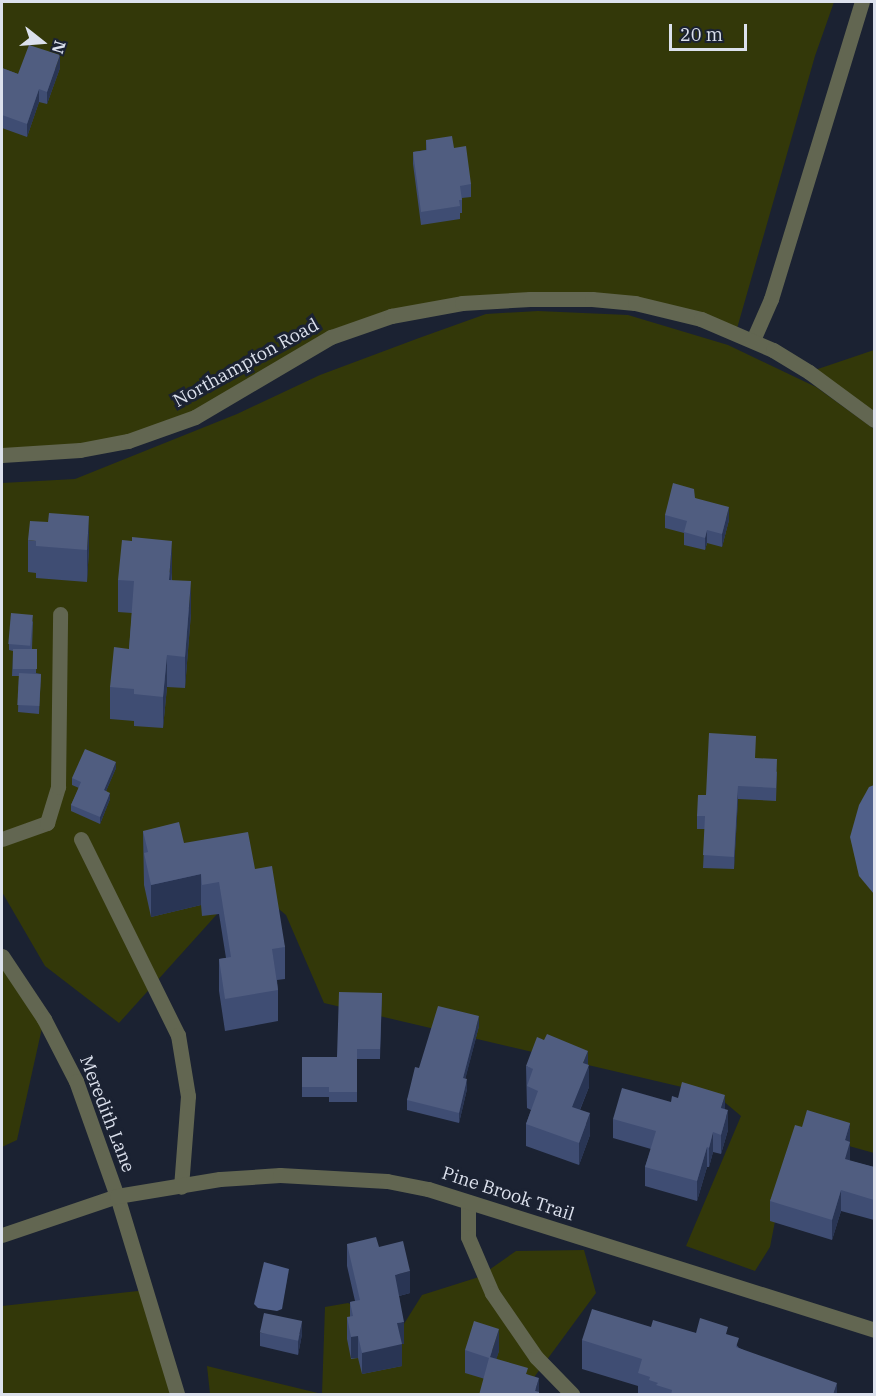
<!DOCTYPE html>
<html>
<head>
<meta charset="utf-8">
<style>
  body { margin:0 }
  #map { position:relative; width:876px; height:1396px; overflow:hidden; background:#1b2232; font-family:"IBM Plex Serif",serif }
  div>[style] { position:absolute }
  .green>* { inset:0; background:#333809 }
  .water>* { inset:0; background:#50608a }
  .minor>* { height:15px; margin:-7.5px; padding:0 7.5px; transform-origin:7.5px; border-radius:7.5px; background:#626651 }
  .wall>* { inset:0; background:#3f4d73 }
  .shaded-wall>* { inset:0; background:#293554; transform-origin:0 0 }
  .building>* { inset:0; background:#505d80; transform-origin:0 0 }
  span { translate:-50% -50%; white-space:nowrap; text-align:center; line-height:1.15; -webkit-text-stroke:6px #1b2232; paint-order:stroke }
  .street-label { font-size:18px; color:#dce1ed }
  .frame { position:absolute; inset:0; border:3px solid #dce1ed; pointer-events:none }
  .north { position:absolute; left:12px; top:12px; width:60px; height:60px; -webkit-text-stroke:4px #1b2232; paint-order:stroke; rotate:107deg; font-size:16px; font-weight:700; line-height:24px; text-align:center; color:#dce1ed }
  .north::after { content:''; display:block; margin:auto; width:21px; height:27px; background:#dce1ed; clip-path:polygon(50% 0,100% 100%,50% 72%,0 100%) }
  .scale { position:absolute; left:669px; top:24px; width:78px; height:27px; box-sizing:border-box; border:3px solid #dce1ed; border-top:0; padding-left:8px; font-size:18px; line-height:21px; white-space:nowrap; color:#dce1ed; -webkit-text-stroke:4px #1b2232; paint-order:stroke }
</style>
</head>
<body>
<div id="map">
  <div class="green">
    <i style="clip-path:polygon(2px 2px,834px 2px,815px 56px,736px 332px,635px 303px,435px 306px,331px 337px,195px 417px,128px 441px,2px 455px)"></i>
    <i style="clip-path:polygon(538px 311px,628px 315px,728px 345px,816px 387px,874px 429px,874px 1153px,813px 1136px,785px 1170px,770px 1247px,755px 1271px,686px 1246px,741px 1116px,716px 1095px,324px 1003px,286px 915px,246px 882px,119px 1023px,45px 966px,2px 892px,2px 483px,75px 479px,237px 414px,320px 375px,419px 338px,486px 314px)"></i>
    <i style="clip-path:polygon(874px 350px,874px 420px,809px 372px)"></i>
    <i style="clip-path:polygon(2px 956px,44px 1019px,17px 1140px,2px 1147px)"></i>
    <i style="clip-path:polygon(584px 1250px,596px 1293px,535px 1376px,535px 1394px,210px 1394px,207px 1366px,322px 1394px,325px 1307px,348px 1303px,402px 1327px,422px 1295px,479px 1277px,516px 1251px)"></i>
    <i style="clip-path:polygon(147px 1290px,177px 1394px,2px 1394px,2px 1306px)"></i>
  </div>
  <div class="water">
    <i style="clip-path:polygon(874px 785px,874px 894px,859px 876px,850px 837px,859px 805px,869px 787px)"></i>
    <i style="clip-path:polygon(264px 1262px,289px 1269px,282px 1309px,277px 1311px,258px 1308px,254px 1304px)"></i>
  </div>
  <div class="minor">
    <i style="left:753px;top:340px;width:45px;rotate:-66.3deg"></i>
    <i style="left:771px;top:299px;width:311px;rotate:-73deg"></i>
    <i style="left:2px;top:455px;width:78px;rotate:-3.7deg"></i>
    <i style="left:80px;top:450px;width:49px;rotate:-10.6deg"></i>
    <i style="left:128px;top:441px;width:71px;rotate:-19.7deg"></i>
    <i style="left:195px;top:417px;width:158px;rotate:-30.5deg"></i>
    <i style="left:331px;top:337px;width:64px;rotate:-19.3deg"></i>
    <i style="left:391px;top:316px;width:72px;rotate:-10.4deg"></i>
    <i style="left:462px;top:303px;width:68px;rotate:-3.4deg"></i>
    <i style="left:530px;top:299px;width:62px"></i>
    <i style="left:592px;top:299px;width:43px;rotate:5.3deg"></i>
    <i style="left:635px;top:303px;width:68px;rotate:13.6deg"></i>
    <i style="left:701px;top:319px;width:78px;rotate:23.3deg"></i>
    <i style="left:773px;top:350px;width:42px;rotate:31.4deg"></i>
    <i style="left:809px;top:372px;width:81px;rotate:36.4deg"></i>
    <i style="left:2px;top:839px;width:48px;rotate:-19.6deg"></i>
    <i style="left:47px;top:823px;width:38px;rotate:-73deg"></i>
    <i style="left:58px;top:787px;width:173px;rotate:-89.3deg"></i>
    <i style="left:81px;top:839px;width:219px;rotate:63.7deg"></i>
    <i style="left:178px;top:1035px;width:62px;rotate:80.7deg"></i>
    <i style="left:188px;top:1096px;width:91px;rotate:94.4deg"></i>
    <i style="left:2px;top:956px;width:76px;rotate:56.3deg"></i>
    <i style="left:44px;top:1019px;width:70px;rotate:62.7deg"></i>
    <i style="left:76px;top:1081px;width:122px;rotate:70.4deg"></i>
    <i style="left:117px;top:1196px;width:207px;rotate:73.1deg"></i>
    <i style="left:468px;top:1202px;width:35px;rotate:90deg"></i>
    <i style="left:468px;top:1237px;width:61px;rotate:66.8deg"></i>
    <i style="left:492px;top:1293px;width:78px;rotate:55.5deg"></i>
    <i style="left:536px;top:1357px;width:52px;rotate:45.8deg"></i>
    <i style="left:2px;top:1235px;width:121px;rotate:-18.7deg"></i>
    <i style="left:117px;top:1196px;width:104px;rotate:-9.4deg"></i>
    <i style="left:220px;top:1179px;width:60px;rotate:-3.8deg"></i>
    <i style="left:280px;top:1175px;width:107px;rotate:3.2deg"></i>
    <i style="left:387px;top:1181px;width:42px;rotate:11deg"></i>
    <i style="left:428px;top:1189px;width:468px;rotate:17.5deg"></i>
  </div>
  <div class="wall">
    <i style="clip-path:polygon(2px 68px,18px 74px,60px 68px,47px 104px,39px 102px,27px 137px,2px 128px)"></i>
    <i style="clip-path:polygon(426px 140px,454px 148px,471px 184px,471px 197px,462px 198px,462px 213px,460px 213px,460px 219px,421px 225px,413px 164px,413px 152px,426px 150px)"></i>
    <i style="clip-path:polygon(695px 498px,729px 520px,722px 547px,707px 543px,705px 550px,684px 545px,684px 533px,665px 528px,665px 515px)"></i>
    <i style="clip-path:polygon(28px 540px,89px 548px,87px 582px,36px 578px,36px 573px,28px 572px)"></i>
    <i style="clip-path:polygon(172px 572px,172px 580px,191px 613px,185px 688px,167px 687px,163px 728px,134px 726px,134px 721px,110px 719px,110px 687px,129px 649px,132px 613px,118px 612px,118px 580px)"></i>
    <i style="clip-path:polygon(33px 621px,32px 649px,37px 649px,36px 673px,41px 674px,39px 714px,18px 712px,19px 676px,12px 676px,13px 651px,9px 650px,9px 644px)"></i>
    <i style="clip-path:polygon(755px 758px,777px 772px,776px 801px,738px 799px,734px 869px,703px 868px,705px 829px,697px 829px,697px 816px,706px 795px)"></i>
    <i style="clip-path:polygon(116px 768px,106px 791px,110px 799px,100px 824px,71px 811px,71px 805px,79px 788px,72px 785px,72px 778px)"></i>
    <i style="clip-path:polygon(143px 831px,184px 843px,255px 869px,285px 947px,285px 979px,277px 980px,278px 990px,278px 1021px,225px 1031px,219px 991px,219px 959px,226px 958px,219px 914px,202px 916px,201px 905px,151px 917px,144px 885px)"></i>
    <i style="clip-path:polygon(382px 993px,380px 1059px,357px 1059px,357px 1102px,329px 1102px,329px 1097px,302px 1097px,302px 1057px,337px 1057px)"></i>
    <i style="clip-path:polygon(479px 1026px,465px 1079px,467px 1089px,459px 1123px,407px 1110px,407px 1100px,419px 1068px)"></i>
    <i style="clip-path:polygon(526px 1066px,589px 1087px,580px 1110px,590px 1135px,579px 1165px,526px 1146px,526px 1124px,531px 1110px,527px 1108px)"></i>
    <i style="clip-path:polygon(671px 1102px,725px 1109px,728px 1130px,721px 1154px,713px 1152px,709px 1167px,707px 1167px,697px 1201px,645px 1186px,645px 1167px,651px 1149px,613px 1138px,613px 1119px)"></i>
    <i style="clip-path:polygon(850px 1123px,850px 1161px,874px 1167px,874px 1220px,841px 1211px,832px 1240px,770px 1221px,770px 1201px,802px 1127px)"></i>
    <i style="clip-path:polygon(347px 1244px,379px 1247px,410px 1293px,399px 1296px,404px 1344px,402px 1344px,402px 1366px,362px 1374px,358px 1358px,351px 1359px,347px 1339px,347px 1317px,350px 1317px,350px 1302px,355px 1301px,347px 1266px)"></i>
    <i style="clip-path:polygon(651px 1327px,696px 1333px,728px 1335px,739px 1348px,837px 1395px,638px 1395px,638px 1386px,582px 1369px,582px 1340px)"></i>
    <i style="clip-path:polygon(260px 1333px,302px 1334px,298px 1355px,260px 1346px)"></i>
    <i style="clip-path:polygon(465px 1350px,499px 1351px,496px 1359px,528px 1375px,539px 1395px,465px 1373px)"></i>
  </div>
  <div class="shaded-wall">
    <i style="clip-path:polygon(60px 55px,60px 68px,47px 104px,47px 92px)"></i>
    <i style="clip-path:polygon(39px 89px,39px 102px,27px 137px,27px 124px)"></i>
    <i style="clip-path:polygon(729px 507px,729px 520px,722px 547px,722px 534px)"></i>
    <i style="clip-path:polygon(89px 516px,89px 548px,87px 582px,87px 550px)"></i>
    <i style="clip-path:polygon(707px 530px,707px 543px,705px 550px,705px 538px)"></i>
    <i style="clip-path:polygon(172px 541px,172px 572px,169px 612px,169px 580px)"></i>
    <i style="clip-path:polygon(191px 581px,191px 613px,185px 688px,185px 657px)"></i>
    <i style="clip-path:polygon(167px 655px,167px 687px,163px 728px,163px 697px)"></i>
    <i style="clip-path:polygon(116px 762px,116px 768px,104px 796px,104px 790px)"></i>
    <i style="clip-path:polygon(738px 786px,738px 799px,734px 869px,734px 857px)"></i>
    <i style="clip-path:polygon(110px 793px,110px 799px,100px 824px,100px 817px)"></i>
    <i style="clip-path:polygon(201px 874px,201px 905px,151px 917px,151px 885px)"></i>
    <i style="clip-path:polygon(479px 1016px,479px 1026px,463px 1088px,463px 1078px)"></i>
    <i style="clip-path:polygon(588px 1051px,588px 1069px,589px 1065px,589px 1087px,572px 1129px,572px 1107px,583px 1063px)"></i>
    <i style="clip-path:polygon(467px 1079px,467px 1089px,459px 1123px,459px 1113px)"></i>
    <i style="clip-path:polygon(725px 1095px,725px 1115px,721px 1108px)"></i>
    <i style="clip-path:polygon(728px 1110px,728px 1130px,721px 1154px,721px 1135px)"></i>
    <i style="clip-path:polygon(590px 1113px,590px 1135px,579px 1165px,579px 1143px)"></i>
    <i style="clip-path:polygon(850px 1123px,850px 1162px,845px 1180px,845px 1140px)"></i>
    <i style="clip-path:polygon(713px 1132px,713px 1152px,709px 1167px,709px 1148px)"></i>
    <i style="clip-path:polygon(707px 1147px,707px 1167px,697px 1201px,697px 1181px)"></i>
    <i style="clip-path:polygon(841px 1190px,841px 1211px,832px 1240px,832px 1220px)"></i>
    <i style="clip-path:polygon(410px 1271px,410px 1293px,395px 1297px,395px 1275px)"></i>
    <i style="clip-path:polygon(302px 1321px,302px 1334px,298px 1355px,298px 1342px)"></i>
    <i style="clip-path:polygon(404px 1322px,404px 1344px,402px 1344px,402px 1366px,362px 1374px,362px 1353px,397px 1323px)"></i>
    <i style="clip-path:polygon(499px 1329px,499px 1351px,490px 1380px,490px 1357px)"></i>
    <i style="left:358px;top:1336px;width:22px;height:7px;rotate:90deg"></i>
    <i style="clip-path:polygon(539px 1378px,539px 1395px,535px 1391px)"></i>
    <i style="clip-path:polygon(837px 1383px,837px 1395px,833px 1395px)"></i>
  </div>
  <div class="building">
    <i style="clip-path:polygon(29px 45px,60px 55px,47px 92px,39px 89px,27px 124px,2px 115px,2px 68px,18px 74px)"></i>
    <i style="clip-path:polygon(452px 136px,454px 148px,466px 146px,471px 184px,460px 186px,462px 200px,459px 200px,460px 206px,421px 212px,413px 152px,427px 150px,426px 140px)"></i>
    <i style="clip-path:polygon(673px 483px,694px 489px,695px 498px,729px 507px,722px 534px,707px 530px,705px 538px,684px 532px,687px 521px,665px 515px)"></i>
    <i style="clip-path:polygon(49px 513px,89px 516px,87px 550px,36px 546px,36px 541px,28px 540px,30px 521px,48px 522px)"></i>
    <i style="clip-path:polygon(132px 537px,172px 541px,169px 580px,191px 581px,185px 657px,167px 655px,163px 697px,134px 694px,134px 689px,110px 687px,114px 647px,129px 649px,134px 581px,118px 580px,122px 540px,132px 541px)"></i>
    <i style="left:11px;top:613px;width:22px;height:31px;rotate:5deg"></i>
    <i style="left:13px;top:649px;width:24px;height:20px"></i>
    <i style="left:19px;top:673px;width:22px;height:32px;rotate:3deg"></i>
    <i style="clip-path:polygon(709px 733px,756px 736px,755px 758px,777px 759px,776px 788px,738px 786px,734px 857px,703px 855px,705px 816px,697px 816px,698px 795px,706px 795px)"></i>
    <i style="clip-path:polygon(85px 749px,116px 762px,104px 790px,110px 793px,100px 817px,71px 805px,81px 782px,72px 778px)"></i>
    <i style="clip-path:polygon(179px 822px,184px 843px,248px 832px,255px 869px,272px 866px,285px 947px,272px 949px,278px 990px,225px 999px,219px 959px,231px 957px,219px 882px,202px 885px,201px 874px,151px 885px,144px 853px,148px 852px,143px 831px)"></i>
    <i style="clip-path:polygon(339px 992px,382px 993px,380px 1049px,357px 1049px,357px 1092px,329px 1092px,329px 1087px,302px 1087px,302px 1057px,337px 1057px)"></i>
    <i style="clip-path:polygon(438px 1006px,479px 1016px,463px 1078px,467px 1079px,459px 1113px,407px 1100px,415px 1067px,419px 1068px)"></i>
    <i style="clip-path:polygon(547px 1034px,588px 1051px,583px 1063px,589px 1065px,572px 1107px,590px 1113px,579px 1143px,526px 1124px,538px 1091px,527px 1086px,533px 1069px,526px 1066px,537px 1037px,544px 1040px)"></i>
    <i style="clip-path:polygon(682px 1082px,725px 1095px,721px 1108px,728px 1110px,721px 1135px,713px 1132px,709px 1148px,707px 1147px,697px 1181px,645px 1167px,656px 1131px,613px 1119px,622px 1088px,671px 1102px,672px 1096px,678px 1098px)"></i>
    <i style="clip-path:polygon(807px 1110px,850px 1123px,845px 1140px,850px 1142px,845px 1159px,874px 1167px,874px 1200px,841px 1190px,832px 1220px,770px 1201px,795px 1125px,802px 1127px)"></i>
    <i style="clip-path:polygon(376px 1237px,379px 1247px,403px 1241px,410px 1271px,395px 1275px,404px 1322px,397px 1323px,402px 1344px,362px 1353px,358px 1336px,351px 1337px,347px 1317px,353px 1316px,350px 1302px,360px 1300px,347px 1244px)"></i>
    <i style="clip-path:polygon(592px 1309px,651px 1327px,653px 1320px,696px 1333px,700px 1318px,728px 1327px,726px 1334px,739px 1338px,736px 1347px,837px 1383px,833px 1395px,671px 1395px,672px 1390px,656px 1385px,658px 1383px,649px 1380px,650px 1377px,638px 1373px,642px 1359px,582px 1340px)"></i>
    <i style="left:264px;top:1313px;width:39px;height:20px;rotate:12deg"></i>
    <i style="clip-path:polygon(474px 1321px,499px 1329px,490px 1357px,528px 1368px,526px 1374px,539px 1378px,535px 1391px,539px 1392px,539px 1395px,479px 1395px,489px 1358px,465px 1350px)"></i>
  </div>
  <div class="street-label">
    <span style="left:246px;top:363px;rotate:-29deg">Northampton Road</span>
    <span style="left:107px;top:1114px;rotate:69deg">Meredith Lane</span>
    <span style="left:508px;top:1194px;rotate:18deg">Pine Brook Trail</span>
  </div>
  <div class="frame"></div>
  <div class="north">N</div>
  <div class="scale">20 m</div>
</div>
</body>
</html>
